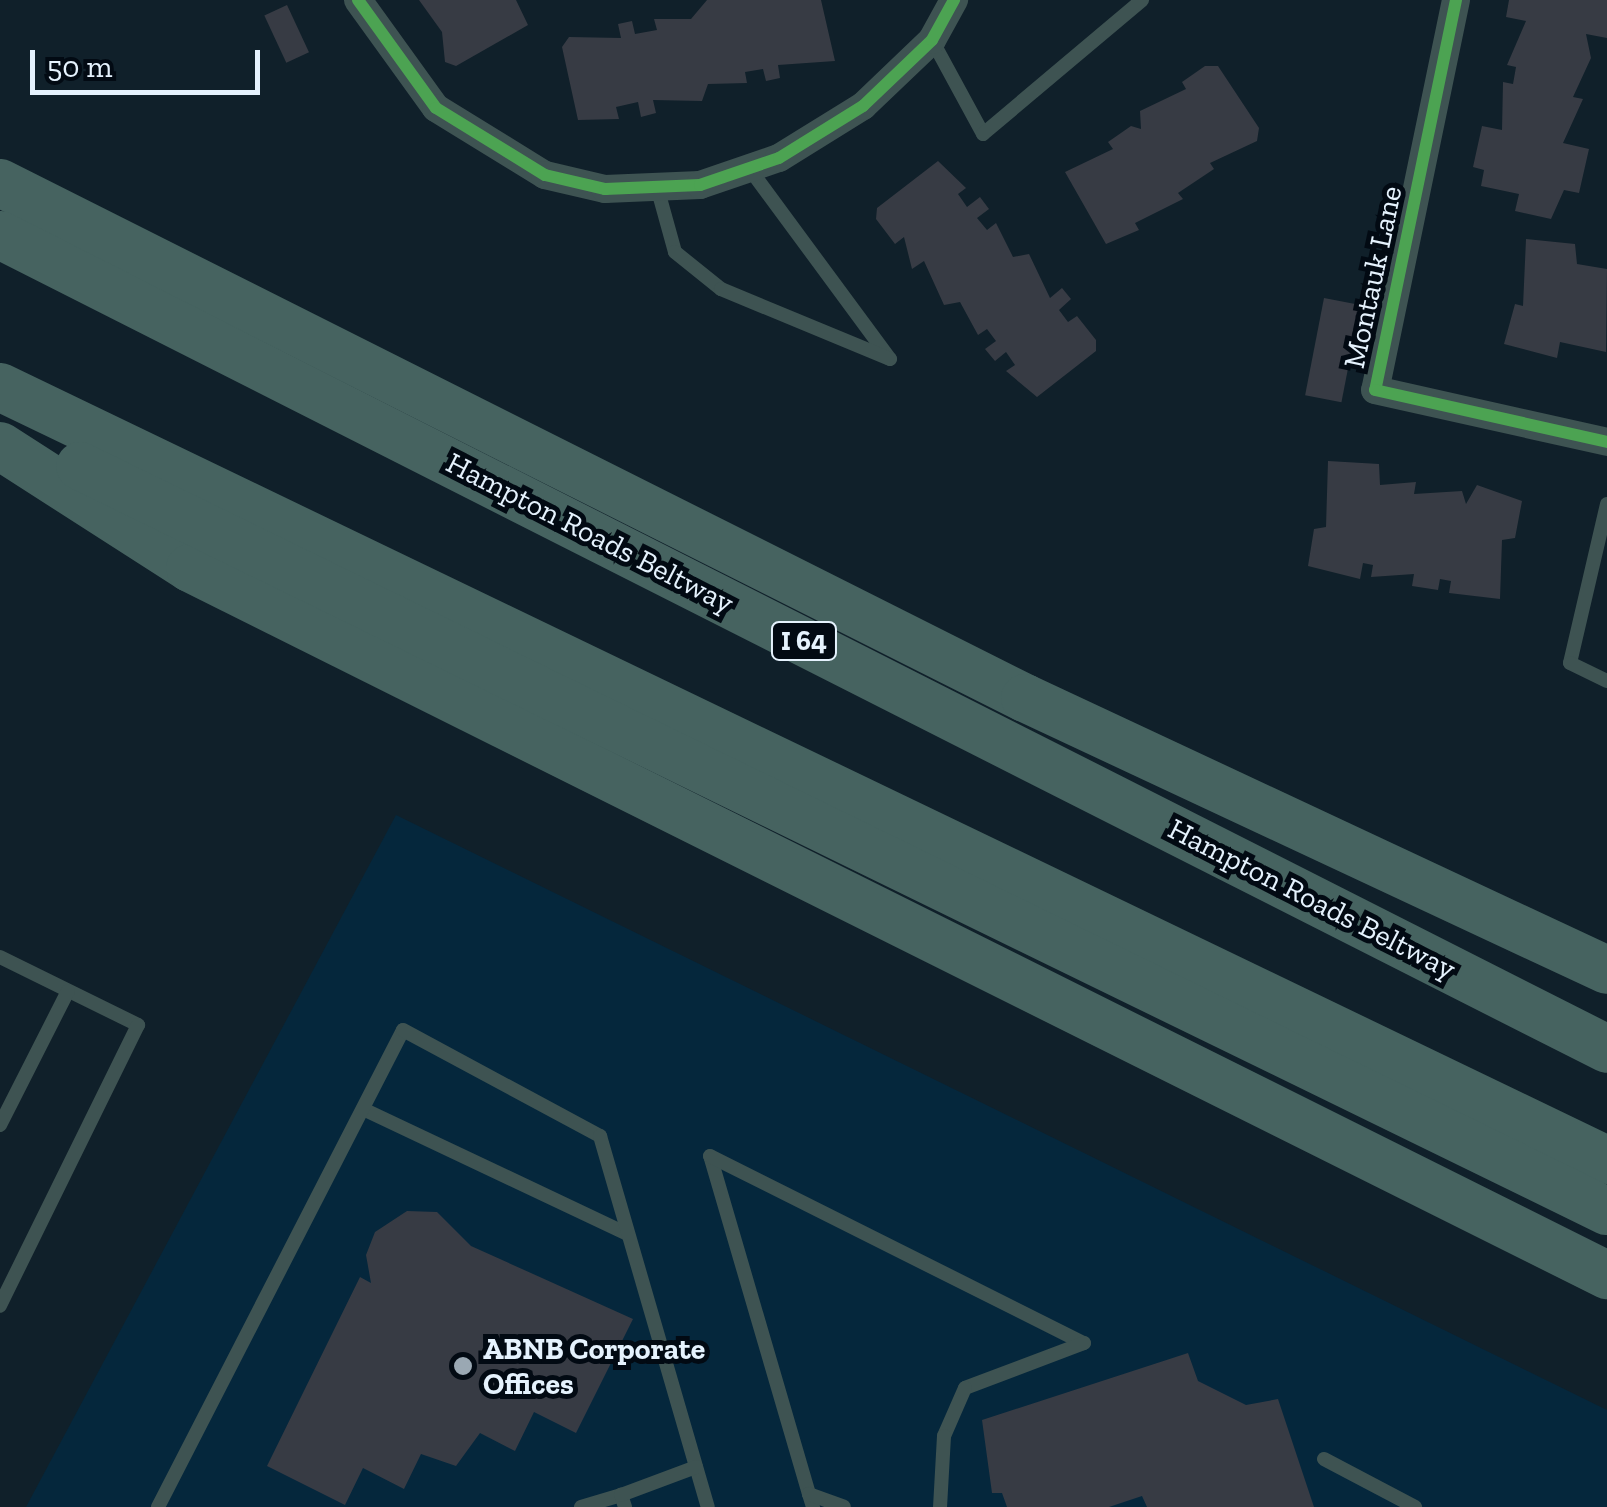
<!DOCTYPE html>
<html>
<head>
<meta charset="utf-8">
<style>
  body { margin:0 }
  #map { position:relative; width:1607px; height:1507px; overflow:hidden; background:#10202a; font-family:"Zilla Slab",serif }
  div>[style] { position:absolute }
  .built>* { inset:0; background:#05273c }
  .building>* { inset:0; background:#373b44; transform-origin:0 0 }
  .lane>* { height:14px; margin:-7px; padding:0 7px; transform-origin:7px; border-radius:7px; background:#3e5352 }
  .street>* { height:28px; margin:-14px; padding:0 14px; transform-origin:14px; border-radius:14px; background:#3e5352 }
  .highway>* { height:48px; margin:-24px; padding:0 24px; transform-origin:24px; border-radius:24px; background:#466360 }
  .cycleway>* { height:12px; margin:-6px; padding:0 6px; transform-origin:6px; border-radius:6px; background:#4ca352 }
  .dots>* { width:28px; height:28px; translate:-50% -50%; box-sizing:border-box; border:5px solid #020a13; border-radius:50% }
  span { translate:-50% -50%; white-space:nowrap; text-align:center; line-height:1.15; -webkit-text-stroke:10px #020a13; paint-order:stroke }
  .shield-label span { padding:2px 8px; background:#020a13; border:2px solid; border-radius:8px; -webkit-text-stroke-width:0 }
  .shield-label { font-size:28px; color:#e5f2fd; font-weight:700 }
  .street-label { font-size:30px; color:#e5f2fd }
  .poi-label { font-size:30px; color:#e5f2fd; font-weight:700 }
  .left { translate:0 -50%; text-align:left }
  .scale { position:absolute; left:30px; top:50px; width:230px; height:45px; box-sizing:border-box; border:5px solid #e5f2fd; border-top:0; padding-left:12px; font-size:30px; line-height:35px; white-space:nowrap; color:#e5f2fd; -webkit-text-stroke:8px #020a13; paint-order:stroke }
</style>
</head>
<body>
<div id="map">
  <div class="built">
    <i style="clip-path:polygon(396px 815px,1607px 1410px,1607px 1507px,26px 1507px)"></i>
  </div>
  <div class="building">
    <i style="clip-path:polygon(419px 0,516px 0,528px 25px,456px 66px,445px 62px,442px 32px)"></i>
    <i style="clip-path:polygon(707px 0,821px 0,835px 61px,778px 65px,780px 78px,766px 81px,763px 69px,745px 72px,747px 83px,708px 84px,702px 101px,653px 100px,656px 113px,641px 117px,638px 102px,616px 107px,619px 119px,578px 120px,562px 47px,569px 37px,621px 38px,618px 24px,632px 21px,635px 34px,657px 30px,654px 19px,691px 19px)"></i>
    <i style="clip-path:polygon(1509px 0,1607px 0,1607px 38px,1586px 34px,1591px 58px,1573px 97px,1583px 99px,1563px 143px,1589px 149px,1579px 193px,1564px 190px,1551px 219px,1515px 211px,1519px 194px,1481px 186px,1484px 170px,1473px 167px,1482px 126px,1502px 130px,1503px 82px,1513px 84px,1516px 67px,1507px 65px,1526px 21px,1506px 17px)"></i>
    <i style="left:287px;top:5px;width:52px;height:25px;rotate:65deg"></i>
    <i style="clip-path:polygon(1205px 66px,1218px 66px,1259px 128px,1257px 141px,1210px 163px,1214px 169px,1178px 193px,1183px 199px,1135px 223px,1139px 230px,1106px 244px,1065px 172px,1113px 149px,1108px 142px,1131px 126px,1141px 129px,1140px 111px,1186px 89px,1182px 82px)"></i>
    <i style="clip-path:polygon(938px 161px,966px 188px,958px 194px,967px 207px,980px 197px,989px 209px,977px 218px,987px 230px,996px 223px,1013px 257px,1029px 254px,1050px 298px,1062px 288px,1071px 299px,1059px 310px,1068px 322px,1077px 316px,1096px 340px,1096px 351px,1037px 397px,1006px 371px,1015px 365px,1006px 352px,995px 361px,985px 349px,996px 341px,987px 329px,978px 335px,960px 302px,944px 305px,924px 261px,912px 269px,904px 237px,895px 244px,876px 219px,877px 208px)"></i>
    <i style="clip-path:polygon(1526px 239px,1575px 244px,1577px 264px,1607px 269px,1606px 352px,1560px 342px,1557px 358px,1504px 344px,1515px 304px,1523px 306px)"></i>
    <i style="left:1324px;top:298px;width:37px;height:99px;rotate:11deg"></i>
    <i style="clip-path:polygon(1328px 461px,1379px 464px,1380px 485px,1416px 482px,1414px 494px,1462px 491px,1466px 504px,1477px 485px,1522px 501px,1515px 538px,1502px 540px,1500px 599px,1449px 593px,1451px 581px,1440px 579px,1438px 590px,1412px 586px,1414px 574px,1371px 577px,1373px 565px,1363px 563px,1360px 579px,1308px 566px,1314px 529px,1326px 527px)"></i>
    <i style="clip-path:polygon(407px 1211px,437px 1212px,471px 1246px,633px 1319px,576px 1433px,534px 1412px,515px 1451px,480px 1433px,456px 1466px,421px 1454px,404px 1489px,363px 1468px,345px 1505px,267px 1466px,360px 1277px,371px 1283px,366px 1255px,375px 1232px)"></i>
    <i style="clip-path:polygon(1188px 1353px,1198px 1381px,1246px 1405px,1278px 1399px,1314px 1507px,1147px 1507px,1142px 1496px,1109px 1507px,1007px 1507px,1002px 1493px,992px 1493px,982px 1420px)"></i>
  </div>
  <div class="lane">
    <i style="left:932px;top:40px;width:107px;rotate:61.5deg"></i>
    <i style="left:983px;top:134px;width:208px;rotate:-40.1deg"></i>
    <i style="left:749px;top:168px;width:237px;rotate:53.6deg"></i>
    <i style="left:657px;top:187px;width:67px;rotate:74.5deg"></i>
    <i style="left:675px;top:252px;width:59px;rotate:38.8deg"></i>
    <i style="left:721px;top:289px;width:183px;rotate:22.5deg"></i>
    <i style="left:1607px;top:504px;width:163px;rotate:103.1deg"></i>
    <i style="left:1570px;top:663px;width:41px;rotate:25.9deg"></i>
    <i style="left:0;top:957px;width:154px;rotate:26.2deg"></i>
    <i style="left:138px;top:1025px;width:313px;rotate:116.2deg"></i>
    <i style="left:363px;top:1109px;width:293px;rotate:25.3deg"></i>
    <i style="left:0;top:1125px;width:150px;rotate:-63.1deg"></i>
    <i style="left:1324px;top:1459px;width:103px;rotate:27.8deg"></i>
    <i style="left:809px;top:1494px;width:352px;rotate:-106.3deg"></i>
    <i style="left:710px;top:1156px;width:418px;rotate:26.6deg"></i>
    <i style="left:1084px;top:1343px;width:127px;rotate:159.3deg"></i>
    <i style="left:965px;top:1388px;width:52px;rotate:113.6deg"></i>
    <i style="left:944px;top:1436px;width:71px;rotate:93.2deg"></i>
    <i style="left:158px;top:1507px;width:536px;rotate:-62.81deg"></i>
    <i style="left:403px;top:1030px;width:224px;rotate:28.3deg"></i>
    <i style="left:600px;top:1136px;width:386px;rotate:73.8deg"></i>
    <i style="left:581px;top:1507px;width:42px;rotate:-16.7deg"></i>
    <i style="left:625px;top:1507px;width:13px;rotate:-108deg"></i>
    <i style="left:621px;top:1495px;width:80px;rotate:-20.5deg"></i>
    <i style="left:813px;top:1507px;width:14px;rotate:-107deg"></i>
    <i style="left:809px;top:1494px;width:37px;rotate:20deg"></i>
  </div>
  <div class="street">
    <i style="left:358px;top:0;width:133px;rotate:54.2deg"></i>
    <i style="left:436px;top:108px;width:128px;rotate:31.6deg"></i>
    <i style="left:545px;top:175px;width:62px;rotate:13.1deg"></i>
    <i style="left:605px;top:189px;width:95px;rotate:-2.4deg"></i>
    <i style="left:700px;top:185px;width:83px;rotate:-18.9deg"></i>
    <i style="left:779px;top:158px;width:99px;rotate:-31.8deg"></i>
    <i style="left:863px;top:106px;width:95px;rotate:-43.7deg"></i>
    <i style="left:932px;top:40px;width:46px;rotate:-61.2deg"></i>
    <i style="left:1456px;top:0;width:398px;rotate:101.7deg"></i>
    <i style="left:1375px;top:390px;width:238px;rotate:12.6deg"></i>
  </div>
  <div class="highway">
    <i style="left:0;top:183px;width:1147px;rotate:26.68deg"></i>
    <i style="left:1025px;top:698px;width:642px;rotate:25.05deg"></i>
    <i style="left:0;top:235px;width:1801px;rotate:26.86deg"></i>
    <i style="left:0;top:387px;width:1783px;rotate:25.69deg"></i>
    <i style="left:0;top:446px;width:226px;rotate:32.7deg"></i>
    <i style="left:190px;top:568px;width:1584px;rotate:26.52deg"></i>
    <i style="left:80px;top:466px;width:1699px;rotate:26.01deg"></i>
  </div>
  <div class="cycleway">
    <i style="left:358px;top:0;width:133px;rotate:54.2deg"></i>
    <i style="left:436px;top:108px;width:128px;rotate:31.6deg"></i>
    <i style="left:545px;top:175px;width:62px;rotate:13.1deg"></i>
    <i style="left:605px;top:189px;width:95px;rotate:-2.4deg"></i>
    <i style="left:700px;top:185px;width:83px;rotate:-18.9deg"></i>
    <i style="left:779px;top:158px;width:99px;rotate:-31.8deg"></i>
    <i style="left:863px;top:106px;width:95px;rotate:-43.7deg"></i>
    <i style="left:932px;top:40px;width:46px;rotate:-61.2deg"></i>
    <i style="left:1456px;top:0;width:398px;rotate:101.7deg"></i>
    <i style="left:1375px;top:390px;width:238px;rotate:12.6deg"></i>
  </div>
  <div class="dots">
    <i style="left:463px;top:1366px;background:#9aa8b3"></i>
  </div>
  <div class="shield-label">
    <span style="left:804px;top:641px">I 64</span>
  </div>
  <div class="street-label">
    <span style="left:1373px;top:277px;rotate:-78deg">Montauk Lane</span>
    <span style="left:590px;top:533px;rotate:27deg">Hampton Roads Beltway</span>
    <span style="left:1312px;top:899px;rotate:27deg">Hampton Roads Beltway</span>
  </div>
  <div class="poi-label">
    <span class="left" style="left:483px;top:1366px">ABNB Corporate<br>Offices</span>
  </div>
  <div class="scale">50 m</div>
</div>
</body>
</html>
